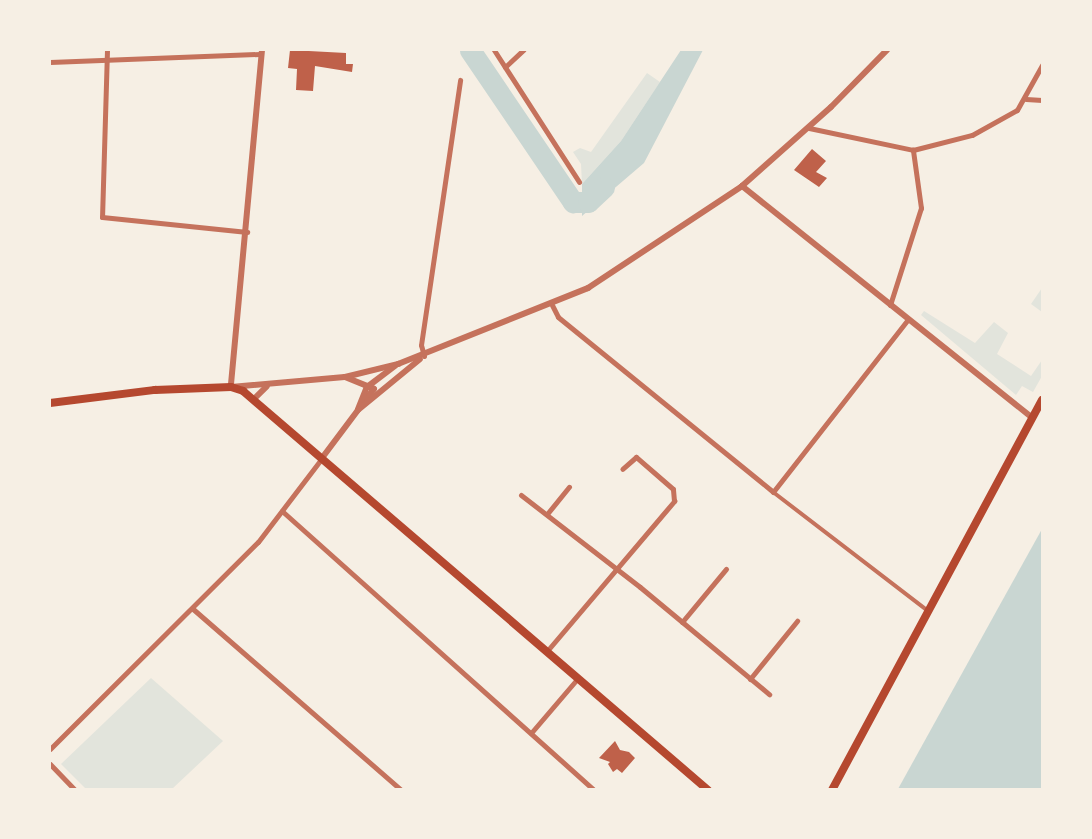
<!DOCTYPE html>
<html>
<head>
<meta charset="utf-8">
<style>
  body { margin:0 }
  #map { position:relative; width:1092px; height:839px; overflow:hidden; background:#f6efe4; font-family:Barlow,sans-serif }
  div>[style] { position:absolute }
  .green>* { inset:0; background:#e2e4dc }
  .water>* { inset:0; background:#c9d6d2 }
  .river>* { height:21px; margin:-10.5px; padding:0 10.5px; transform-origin:10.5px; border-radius:10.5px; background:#c9d6d2 }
  .building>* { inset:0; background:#bf614a }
  .pedestrian>* { height:4px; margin:-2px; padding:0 2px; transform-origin:2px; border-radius:2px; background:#c5725c }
  .minor>* { height:5px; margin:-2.5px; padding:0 2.5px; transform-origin:2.5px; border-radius:2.5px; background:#c5725c }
  .tertiary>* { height:6px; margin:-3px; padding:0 3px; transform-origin:3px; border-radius:3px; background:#c5725c }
  .secondary>* { height:8px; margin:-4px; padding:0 4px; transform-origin:4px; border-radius:4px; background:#b5482f }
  span { translate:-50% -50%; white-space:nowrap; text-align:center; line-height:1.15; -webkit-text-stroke:6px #f6efe4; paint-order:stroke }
  .frame { position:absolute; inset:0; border:51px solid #f6efe4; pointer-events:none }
</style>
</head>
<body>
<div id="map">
  <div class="green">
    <i style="clip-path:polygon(647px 73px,660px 82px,621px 141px,582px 184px,581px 164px,573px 152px,580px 148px,591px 152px)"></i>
    <i style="clip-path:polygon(1042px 288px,1042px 312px,1031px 304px)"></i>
    <i style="clip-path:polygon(924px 311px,975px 343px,994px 322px,1008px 333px,997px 354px,1031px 376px,1042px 360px,1042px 376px,1033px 392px,1022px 386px,1016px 395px,921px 315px)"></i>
    <i style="clip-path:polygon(151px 678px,223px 741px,172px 789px,86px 789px,61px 764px)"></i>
  </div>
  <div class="water">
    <i style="clip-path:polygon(681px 50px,703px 50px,644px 163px,582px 216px,582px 184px,621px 141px)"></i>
    <i style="clip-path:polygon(1042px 529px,1042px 789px,898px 789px,1002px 601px)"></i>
  </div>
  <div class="river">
    <i style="left:470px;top:50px;width:184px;rotate:55.9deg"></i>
    <i style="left:573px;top:202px;width:15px"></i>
    <i style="left:588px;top:202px;width:22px;rotate:-43deg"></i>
  </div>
  <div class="building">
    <i style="clip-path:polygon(290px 50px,346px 53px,346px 64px,353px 64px,352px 72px,315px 66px,313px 91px,296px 90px,297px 69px,288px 68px)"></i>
    <i style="clip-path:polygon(812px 149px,826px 161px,816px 172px,827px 178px,819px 187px,794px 170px)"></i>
    <i style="clip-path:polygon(615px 741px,620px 750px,629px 752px,635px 758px,622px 773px,617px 769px,613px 772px,608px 764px,610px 762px,599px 758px)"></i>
  </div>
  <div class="pedestrian">
    <i style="left:773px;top:492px;width:194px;rotate:37.5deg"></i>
  </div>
  <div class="minor">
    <i style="left:107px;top:50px;width:167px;rotate:91.7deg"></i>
    <i style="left:102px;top:217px;width:146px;rotate:5.9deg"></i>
    <i style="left:494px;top:50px;width:157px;rotate:57.2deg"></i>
    <i style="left:50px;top:62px;width:211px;rotate:-2.2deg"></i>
    <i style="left:505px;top:67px;width:25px;rotate:-43deg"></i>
    <i style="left:1026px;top:99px;width:16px;rotate:4deg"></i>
    <i style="left:809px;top:128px;width:106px;rotate:11.9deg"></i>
    <i style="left:913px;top:150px;width:61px;rotate:-14.3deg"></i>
    <i style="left:972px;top:135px;width:51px;rotate:-29.1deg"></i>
    <i style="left:1017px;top:110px;width:51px;rotate:-60.9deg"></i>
    <i style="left:552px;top:305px;width:13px;rotate:63deg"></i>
    <i style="left:558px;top:317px;width:277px;rotate:39.1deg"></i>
    <i style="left:773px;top:492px;width:219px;rotate:-52deg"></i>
    <i style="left:890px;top:305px;width:102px;rotate:-72.3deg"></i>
    <i style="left:921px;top:208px;width:59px;rotate:-97.9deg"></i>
    <i style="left:424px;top:356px;width:11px;rotate:-105deg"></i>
    <i style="left:421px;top:345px;width:268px;rotate:-81.6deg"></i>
    <i style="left:521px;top:495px;width:150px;rotate:37.7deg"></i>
    <i style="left:640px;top:587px;width:168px;rotate:39.7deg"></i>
    <i style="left:282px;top:511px;width:419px;rotate:41.8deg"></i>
    <i style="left:547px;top:514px;width:35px;rotate:-51deg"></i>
    <i style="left:193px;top:609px;width:276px;rotate:41deg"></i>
    <i style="left:682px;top:622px;width:69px;rotate:-50.3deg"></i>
    <i style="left:547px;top:651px;width:197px;rotate:-49.7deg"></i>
    <i style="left:674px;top:501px;width:12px;rotate:-95deg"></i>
    <i style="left:673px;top:489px;width:49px;rotate:-139.1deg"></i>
    <i style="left:636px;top:457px;width:18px;rotate:139deg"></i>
    <i style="left:750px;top:679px;width:75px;rotate:-51deg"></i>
    <i style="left:531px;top:733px;width:72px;rotate:-49.5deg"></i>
    <i style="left:50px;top:749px;width:293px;rotate:-44.9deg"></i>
    <i style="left:258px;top:542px;width:106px;rotate:-52.7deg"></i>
    <i style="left:50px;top:764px;width:36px;rotate:46deg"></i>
  </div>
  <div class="tertiary">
    <i style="left:262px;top:50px;width:338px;rotate:95.3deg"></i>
    <i style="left:231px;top:387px;width:114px;rotate:-5deg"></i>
    <i style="left:345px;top:377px;width:55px;rotate:-13.8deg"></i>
    <i style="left:398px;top:364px;width:205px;rotate:-21.8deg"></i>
    <i style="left:588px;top:288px;width:185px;rotate:-33.5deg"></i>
    <i style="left:742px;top:186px;width:119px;rotate:-41.6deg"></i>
    <i style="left:831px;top:107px;width:80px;rotate:-45.5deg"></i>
    <i style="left:742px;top:186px;width:372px;rotate:38.6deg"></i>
    <i style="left:345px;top:377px;width:31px;rotate:22deg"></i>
    <i style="left:374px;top:389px;width:16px;rotate:130deg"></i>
    <i style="left:254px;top:399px;width:18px;rotate:-45deg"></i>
    <i style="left:358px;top:409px;width:24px;rotate:-68deg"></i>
    <i style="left:367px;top:387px;width:35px;rotate:-37deg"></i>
    <i style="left:322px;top:458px;width:60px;rotate:-53.1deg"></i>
    <i style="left:358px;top:410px;width:80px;rotate:-39.4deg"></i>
  </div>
  <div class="secondary">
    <i style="left:50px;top:403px;width:106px;rotate:-7.1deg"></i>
    <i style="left:155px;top:390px;width:76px;rotate:-2.3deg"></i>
    <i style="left:231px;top:387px;width:13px;rotate:18deg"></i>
    <i style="left:243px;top:391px;width:613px;rotate:40.63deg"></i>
    <i style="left:832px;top:790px;width:443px;rotate:-61.7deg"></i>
  </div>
  <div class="frame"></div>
</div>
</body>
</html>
